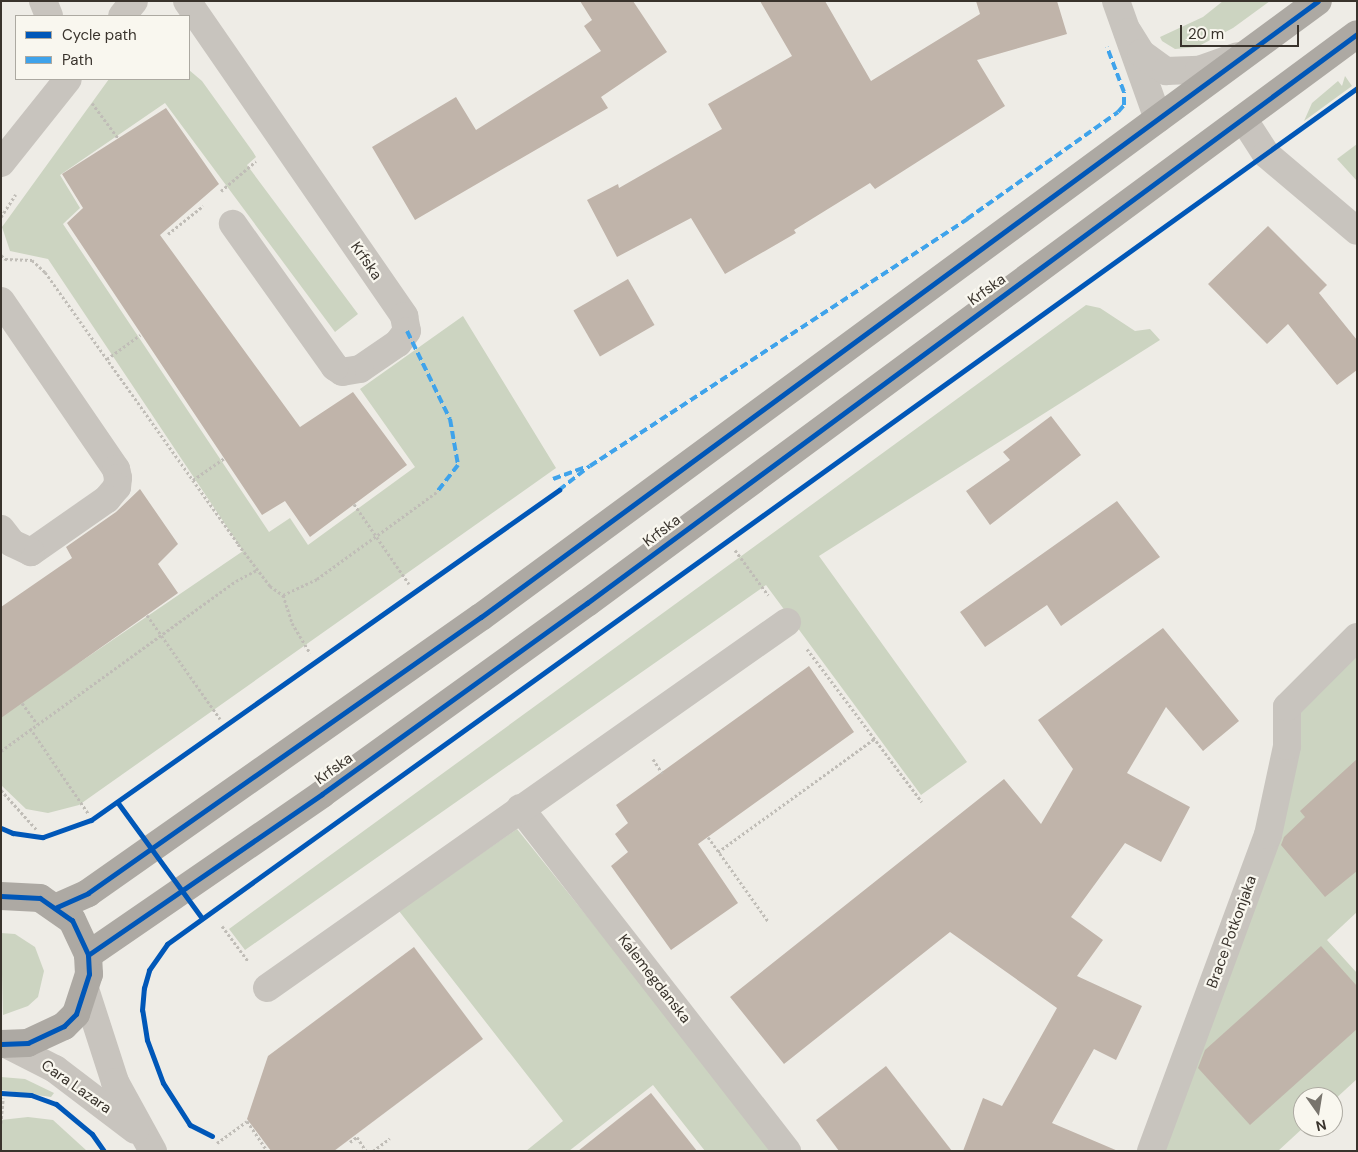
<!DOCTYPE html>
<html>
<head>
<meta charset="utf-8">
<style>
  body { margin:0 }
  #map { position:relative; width:1358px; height:1152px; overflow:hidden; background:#eeece6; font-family:"DM Sans",sans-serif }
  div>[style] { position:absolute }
  .green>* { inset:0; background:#ccd4c1 }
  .building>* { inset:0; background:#c0b4aa; transform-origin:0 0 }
  .path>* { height:3px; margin-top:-1.5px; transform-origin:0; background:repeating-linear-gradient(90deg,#c0bdb7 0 2.5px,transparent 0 5px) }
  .minor>* { height:28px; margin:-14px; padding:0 14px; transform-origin:14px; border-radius:14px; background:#c8c4be }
  .major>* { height:28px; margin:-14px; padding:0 14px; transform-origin:14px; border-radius:14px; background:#ada9a3 }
  .quiet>* { height:4px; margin-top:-2px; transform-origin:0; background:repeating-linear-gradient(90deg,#3fa3eb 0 8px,transparent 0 12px) }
  .cycleway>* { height:5px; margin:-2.5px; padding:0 2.5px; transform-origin:2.5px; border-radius:2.5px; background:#0057b8 }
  span { translate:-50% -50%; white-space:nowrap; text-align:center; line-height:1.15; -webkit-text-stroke:4.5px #f9f7ef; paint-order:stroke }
  .street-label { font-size:15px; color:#39332c }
  .frame { position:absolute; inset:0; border:2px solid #39332c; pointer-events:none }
  .legend { position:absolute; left:15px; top:15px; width:175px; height:65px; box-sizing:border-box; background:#f9f7ef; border:1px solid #aca9a1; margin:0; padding:6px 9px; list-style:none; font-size:15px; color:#39332c }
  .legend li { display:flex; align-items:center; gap:10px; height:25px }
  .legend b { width:25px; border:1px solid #aca9a1 }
  .north { position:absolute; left:1293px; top:1087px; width:50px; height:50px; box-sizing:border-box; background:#f9f7ef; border:1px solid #aca9a1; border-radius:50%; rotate:167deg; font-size:14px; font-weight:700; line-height:20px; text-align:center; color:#39332c }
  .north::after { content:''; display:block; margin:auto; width:18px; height:22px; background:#78746d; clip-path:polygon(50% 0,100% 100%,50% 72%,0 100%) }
  .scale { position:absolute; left:1180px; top:25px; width:119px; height:22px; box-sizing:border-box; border:2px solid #39332c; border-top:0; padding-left:6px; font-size:15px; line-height:18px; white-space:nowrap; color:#39332c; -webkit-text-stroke:4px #f9f7ef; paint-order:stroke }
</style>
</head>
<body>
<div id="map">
  <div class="green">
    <i style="clip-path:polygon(1223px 1px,1270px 1px,1233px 28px,1197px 47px,1175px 49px,1162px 41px,1160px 37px,1203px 17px)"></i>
    <i style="clip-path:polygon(189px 70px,202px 81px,253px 152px,256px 157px,247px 165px,358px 314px,335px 332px,165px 103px,60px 175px,80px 208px,63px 224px,269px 532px,290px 518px,308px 545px,415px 467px,360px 389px,463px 316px,556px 468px,79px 805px,48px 813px,26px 809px,1px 785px,1px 716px,243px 551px,48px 259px,10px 251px,2px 227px,109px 79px,189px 79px)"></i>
    <i style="clip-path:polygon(1345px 76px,1352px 86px,1304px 121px,1312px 103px,1338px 81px,1342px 86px)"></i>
    <i style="clip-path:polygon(1357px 144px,1357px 181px,1337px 159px)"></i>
    <i style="clip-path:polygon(1086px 305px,1100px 308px,1135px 331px,1150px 329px,1160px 340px,819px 556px,967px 762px,921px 795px,766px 585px,245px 950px,229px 929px)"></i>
    <i style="clip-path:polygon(1357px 648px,1357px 912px,1327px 940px,1357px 973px,1357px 1079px,1333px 1101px,1333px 1097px,1303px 1097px,1304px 1127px,1278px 1151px,1164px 1151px,1301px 706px)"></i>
    <i style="clip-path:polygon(517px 829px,768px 1142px,775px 1151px,705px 1151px,653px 1085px,569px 1151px,526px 1151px,563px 1121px,399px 911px)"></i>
    <i style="clip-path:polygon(1px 933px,15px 934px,35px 947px,44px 971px,38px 997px,28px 1006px,3px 1015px)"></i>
    <i style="clip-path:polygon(1px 1077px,25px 1079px,54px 1093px,51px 1097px,1px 1090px)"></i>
    <i style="clip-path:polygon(28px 1117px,53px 1120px,87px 1151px,1px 1151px,1px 1120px)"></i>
  </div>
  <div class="building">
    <i style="clip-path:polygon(580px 1px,633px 1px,667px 52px,601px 97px,608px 108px,415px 220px,372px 147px,456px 97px,476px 130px,601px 51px,584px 26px,592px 20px)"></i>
    <i style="clip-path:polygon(760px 1px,825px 1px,871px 81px,980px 14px,976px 1px,1057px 1px,1067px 34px,977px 60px,1005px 106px,875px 189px,870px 183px,794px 230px,796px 233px,725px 274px,691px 218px,617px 257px,587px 200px,618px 184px,619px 188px,722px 129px,708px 104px,792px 56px)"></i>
    <i style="clip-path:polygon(166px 108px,219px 184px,160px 235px,300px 427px,353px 392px,407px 465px,310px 537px,285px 501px,262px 515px,67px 223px,83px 208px,62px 174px)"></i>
    <i style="clip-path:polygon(1268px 226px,1327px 285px,1319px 293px,1357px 340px,1357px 370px,1337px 385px,1288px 324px,1267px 344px,1208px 284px)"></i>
    <i style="left:628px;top:279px;width:53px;height:63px;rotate:60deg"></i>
    <i style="clip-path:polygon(1051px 416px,1081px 455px,990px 525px,966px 491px,1010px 460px,1003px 452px)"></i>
    <i style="clip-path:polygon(140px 489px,178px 544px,158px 564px,178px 593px,1px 718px,1px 607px,72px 558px,66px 547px,116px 512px)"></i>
    <i style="clip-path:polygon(1117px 501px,1160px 557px,1061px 626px,1047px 605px,985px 647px,960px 612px)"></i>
    <i style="clip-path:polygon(1163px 628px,1239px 721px,1203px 751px,1166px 707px,1127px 773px,1190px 807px,1161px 862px,1125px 843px,1071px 917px,1103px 940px,1077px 976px,1142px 1006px,1116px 1060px,1094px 1049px,1052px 1123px,1118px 1151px,963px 1151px,983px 1098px,1002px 1106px,1057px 1008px,950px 932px,784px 1064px,730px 997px,1004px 779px,1041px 824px,1073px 769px,1038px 720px)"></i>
    <i style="clip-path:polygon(809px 666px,854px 732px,698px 844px,738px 903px,671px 950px,611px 866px,628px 852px,615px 834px,628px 823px,616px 805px)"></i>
    <i style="clip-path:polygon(1357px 759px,1357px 871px,1325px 897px,1281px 845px,1284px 837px,1305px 817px,1300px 811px)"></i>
    <i style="clip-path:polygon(1321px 946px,1357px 986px,1357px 1029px,1250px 1125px,1198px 1068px,1205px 1050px)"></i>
    <i style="clip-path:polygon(414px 947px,483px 1039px,334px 1151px,271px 1151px,247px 1119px,268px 1056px)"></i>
    <i style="clip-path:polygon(886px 1066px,952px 1151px,839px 1151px,816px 1120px)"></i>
    <i style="clip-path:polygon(651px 1093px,697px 1151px,578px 1151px)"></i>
  </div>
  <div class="path">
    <i style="left:92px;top:103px;width:44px;rotate:53.4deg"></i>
    <i style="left:221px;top:191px;width:46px;rotate:-40.6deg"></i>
    <i style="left:1px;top:217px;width:27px;rotate:-57deg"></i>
    <i style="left:168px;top:234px;width:45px;rotate:-38.7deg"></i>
    <i style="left:1px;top:255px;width:6px;rotate:45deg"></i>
    <i style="left:5px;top:259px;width:27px;rotate:2deg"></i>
    <i style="left:32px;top:260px;width:18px;rotate:43deg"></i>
    <i style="left:45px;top:272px;width:334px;rotate:54.6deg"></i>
    <i style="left:238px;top:544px;width:53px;rotate:52.7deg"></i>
    <i style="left:270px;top:586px;width:16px;rotate:35deg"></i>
    <i style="left:283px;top:595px;width:38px;rotate:-25deg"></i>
    <i style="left:317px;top:579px;width:150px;rotate:-36deg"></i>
    <i style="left:107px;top:359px;width:41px;rotate:-36deg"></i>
    <i style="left:193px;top:480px;width:38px;rotate:-35deg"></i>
    <i style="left:354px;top:504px;width:97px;rotate:55.5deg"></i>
    <i style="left:735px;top:550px;width:56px;rotate:53.7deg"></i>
    <i style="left:283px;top:595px;width:29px;rotate:72deg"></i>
    <i style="left:292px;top:623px;width:35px;rotate:59deg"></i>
    <i style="left:147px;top:615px;width:127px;rotate:54.9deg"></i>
    <i style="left:807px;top:649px;width:191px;rotate:53.1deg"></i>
    <i style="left:22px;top:703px;width:26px;rotate:54deg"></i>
    <i style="left:30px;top:728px;width:103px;rotate:55.7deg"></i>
    <i style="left:1px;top:751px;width:290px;rotate:-35.9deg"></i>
    <i style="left:236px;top:581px;width:24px;rotate:-28deg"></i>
    <i style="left:653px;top:759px;width:17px;rotate:57deg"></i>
    <i style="left:1px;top:790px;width:54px;rotate:48deg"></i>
    <i style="left:708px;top:837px;width:103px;rotate:54.5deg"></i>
    <i style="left:718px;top:852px;width:193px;rotate:-35.9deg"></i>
    <i style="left:222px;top:926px;width:44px;rotate:53.4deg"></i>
    <i style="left:1px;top:1123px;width:25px;rotate:-85deg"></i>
    <i style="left:350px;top:1142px;width:9px;rotate:-36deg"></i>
    <i style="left:357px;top:1137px;width:17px;rotate:57deg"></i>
    <i style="left:217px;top:1143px;width:37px;rotate:-36deg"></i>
    <i style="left:247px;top:1121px;width:36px;rotate:56deg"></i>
    <i style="left:373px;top:1151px;width:21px;rotate:-37deg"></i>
  </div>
  <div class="minor">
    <i style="left:43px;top:1px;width:16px;rotate:68deg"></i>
    <i style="left:187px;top:1px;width:383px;rotate:55.4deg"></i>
    <i style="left:404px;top:316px;width:15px;rotate:79deg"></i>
    <i style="left:407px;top:331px;width:15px;rotate:127deg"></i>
    <i style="left:398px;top:343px;width:46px;rotate:145.6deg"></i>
    <i style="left:360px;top:369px;width:18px;rotate:171deg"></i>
    <i style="left:342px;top:372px;width:9px;rotate:-144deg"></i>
    <i style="left:335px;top:367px;width:176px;rotate:-125.5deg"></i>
    <i style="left:1116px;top:1px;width:125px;rotate:70.4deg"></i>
    <i style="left:122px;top:16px;width:19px;rotate:-51deg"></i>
    <i style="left:1128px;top:32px;width:25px;rotate:58deg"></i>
    <i style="left:1141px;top:53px;width:31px;rotate:36deg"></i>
    <i style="left:1166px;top:71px;width:33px;rotate:-2deg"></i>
    <i style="left:1199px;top:70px;width:41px;rotate:-19.7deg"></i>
    <i style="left:1244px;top:120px;width:40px;rotate:57.1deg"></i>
    <i style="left:1266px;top:154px;width:119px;rotate:40.2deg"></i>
    <i style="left:1px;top:163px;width:107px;rotate:-51.4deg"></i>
    <i style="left:1px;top:301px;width:204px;rotate:55.6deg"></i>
    <i style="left:116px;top:469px;width:9px;rotate:77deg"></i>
    <i style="left:118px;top:478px;width:9px;rotate:96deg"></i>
    <i style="left:117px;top:487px;width:16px;rotate:130deg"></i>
    <i style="left:107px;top:499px;width:93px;rotate:145.1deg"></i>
    <i style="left:31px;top:552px;width:21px;rotate:-155deg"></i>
    <i style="left:12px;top:543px;width:18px;rotate:-128deg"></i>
    <i style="left:520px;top:808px;width:435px;rotate:52.1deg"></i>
    <i style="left:267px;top:988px;width:636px;rotate:-35.14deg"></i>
    <i style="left:86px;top:992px;width:95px;rotate:72.1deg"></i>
    <i style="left:115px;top:1082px;width:79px;rotate:61.2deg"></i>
    <i style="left:8px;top:1045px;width:53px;rotate:27.1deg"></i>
    <i style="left:55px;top:1069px;width:101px;rotate:37.3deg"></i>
    <i style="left:1151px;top:1151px;width:337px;rotate:-69.7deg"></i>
    <i style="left:1268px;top:835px;width:91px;rotate:-77.9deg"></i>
    <i style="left:1287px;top:746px;width:39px;rotate:-90deg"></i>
    <i style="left:1287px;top:707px;width:99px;rotate:-45deg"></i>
  </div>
  <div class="major">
    <i style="left:1px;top:896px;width:39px;rotate:3deg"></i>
    <i style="left:40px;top:898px;width:39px;rotate:35deg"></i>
    <i style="left:72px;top:920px;width:38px;rotate:65deg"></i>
    <i style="left:88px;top:955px;width:19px;rotate:87deg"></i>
    <i style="left:89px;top:974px;width:42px;rotate:108deg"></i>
    <i style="left:76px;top:1014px;width:17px;rotate:135deg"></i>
    <i style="left:64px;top:1026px;width:40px;rotate:155deg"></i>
    <i style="left:28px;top:1043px;width:27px;rotate:178deg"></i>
    <i style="left:57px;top:907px;width:34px;rotate:-24deg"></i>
    <i style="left:88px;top:893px;width:480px;rotate:-35.1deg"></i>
    <i style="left:481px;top:617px;width:1039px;rotate:-36.35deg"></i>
    <i style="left:88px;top:955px;width:284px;rotate:-34.5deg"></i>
    <i style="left:322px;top:794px;width:327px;rotate:-35.8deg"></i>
    <i style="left:587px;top:603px;width:957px;rotate:-36.46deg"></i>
  </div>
  <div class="quiet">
    <i style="left:407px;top:331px;width:98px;rotate:64deg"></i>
    <i style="left:450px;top:419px;width:47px;rotate:80.1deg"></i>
    <i style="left:458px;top:465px;width:33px;rotate:128deg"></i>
    <i style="left:553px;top:479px;width:33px;rotate:-20deg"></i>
    <i style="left:559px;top:490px;width:39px;rotate:-38deg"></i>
    <i style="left:590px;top:466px;width:451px;rotate:-33.2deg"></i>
    <i style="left:967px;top:219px;width:185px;rotate:-35.3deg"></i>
    <i style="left:1118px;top:112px;width:9px;rotate:-49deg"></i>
    <i style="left:1124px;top:105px;width:13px;rotate:-90deg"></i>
    <i style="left:1124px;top:92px;width:48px;rotate:-110.7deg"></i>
  </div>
  <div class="cycleway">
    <i style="left:118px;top:803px;width:142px;rotate:53.9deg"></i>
    <i style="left:1px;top:828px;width:13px;rotate:23deg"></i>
    <i style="left:13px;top:833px;width:30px;rotate:8deg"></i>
    <i style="left:43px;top:837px;width:51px;rotate:-19.5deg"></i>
    <i style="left:91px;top:820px;width:573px;rotate:-35.19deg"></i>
    <i style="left:1px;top:896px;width:39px;rotate:3deg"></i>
    <i style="left:40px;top:898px;width:39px;rotate:35deg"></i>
    <i style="left:72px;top:920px;width:38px;rotate:65deg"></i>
    <i style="left:88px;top:955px;width:19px;rotate:87deg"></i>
    <i style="left:89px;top:974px;width:42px;rotate:108deg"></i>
    <i style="left:76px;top:1014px;width:17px;rotate:135deg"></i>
    <i style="left:64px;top:1026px;width:40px;rotate:155deg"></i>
    <i style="left:28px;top:1043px;width:27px;rotate:178deg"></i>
    <i style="left:57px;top:907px;width:34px;rotate:-24deg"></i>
    <i style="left:88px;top:893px;width:480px;rotate:-35.1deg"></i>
    <i style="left:481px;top:617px;width:1039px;rotate:-36.35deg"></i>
    <i style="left:88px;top:955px;width:284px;rotate:-34.5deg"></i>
    <i style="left:322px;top:794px;width:327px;rotate:-35.8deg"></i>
    <i style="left:587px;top:603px;width:957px;rotate:-36.46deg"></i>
    <i style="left:1px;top:1093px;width:30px;rotate:4deg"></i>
    <i style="left:31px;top:1095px;width:27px;rotate:20deg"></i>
    <i style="left:56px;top:1104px;width:47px;rotate:39.8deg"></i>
    <i style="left:92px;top:1134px;width:21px;rotate:55deg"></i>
    <i style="left:212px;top:1136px;width:25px;rotate:-153deg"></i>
    <i style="left:190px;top:1125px;width:50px;rotate:-122.7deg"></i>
    <i style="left:163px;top:1083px;width:46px;rotate:-110.4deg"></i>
    <i style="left:147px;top:1040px;width:30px;rotate:-99deg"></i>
    <i style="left:142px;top:1010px;width:22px;rotate:-85deg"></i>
    <i style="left:144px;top:988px;width:19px;rotate:-74deg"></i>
    <i style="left:149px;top:970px;width:32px;rotate:-55deg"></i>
    <i style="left:167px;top:944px;width:1466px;rotate:-35.73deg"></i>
  </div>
  <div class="street-label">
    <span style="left:366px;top:261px;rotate:55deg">Krfska</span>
    <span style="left:987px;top:290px;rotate:-36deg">Krfska</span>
    <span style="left:662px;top:531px;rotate:-37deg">Krfska</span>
    <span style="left:334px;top:769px;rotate:-36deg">Krfska</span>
    <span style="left:1232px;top:932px;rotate:-70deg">Brace Potkonjaka</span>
    <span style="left:654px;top:979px;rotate:52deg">Kalemegdanska</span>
    <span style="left:76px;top:1087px;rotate:35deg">Cara Lazara</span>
  </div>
  <div class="frame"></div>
  <ul class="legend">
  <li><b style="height:6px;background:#0057b8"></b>Cycle path</li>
  <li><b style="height:6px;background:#3fa3eb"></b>Path</li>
  </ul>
  <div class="north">N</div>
  <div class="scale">20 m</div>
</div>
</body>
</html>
